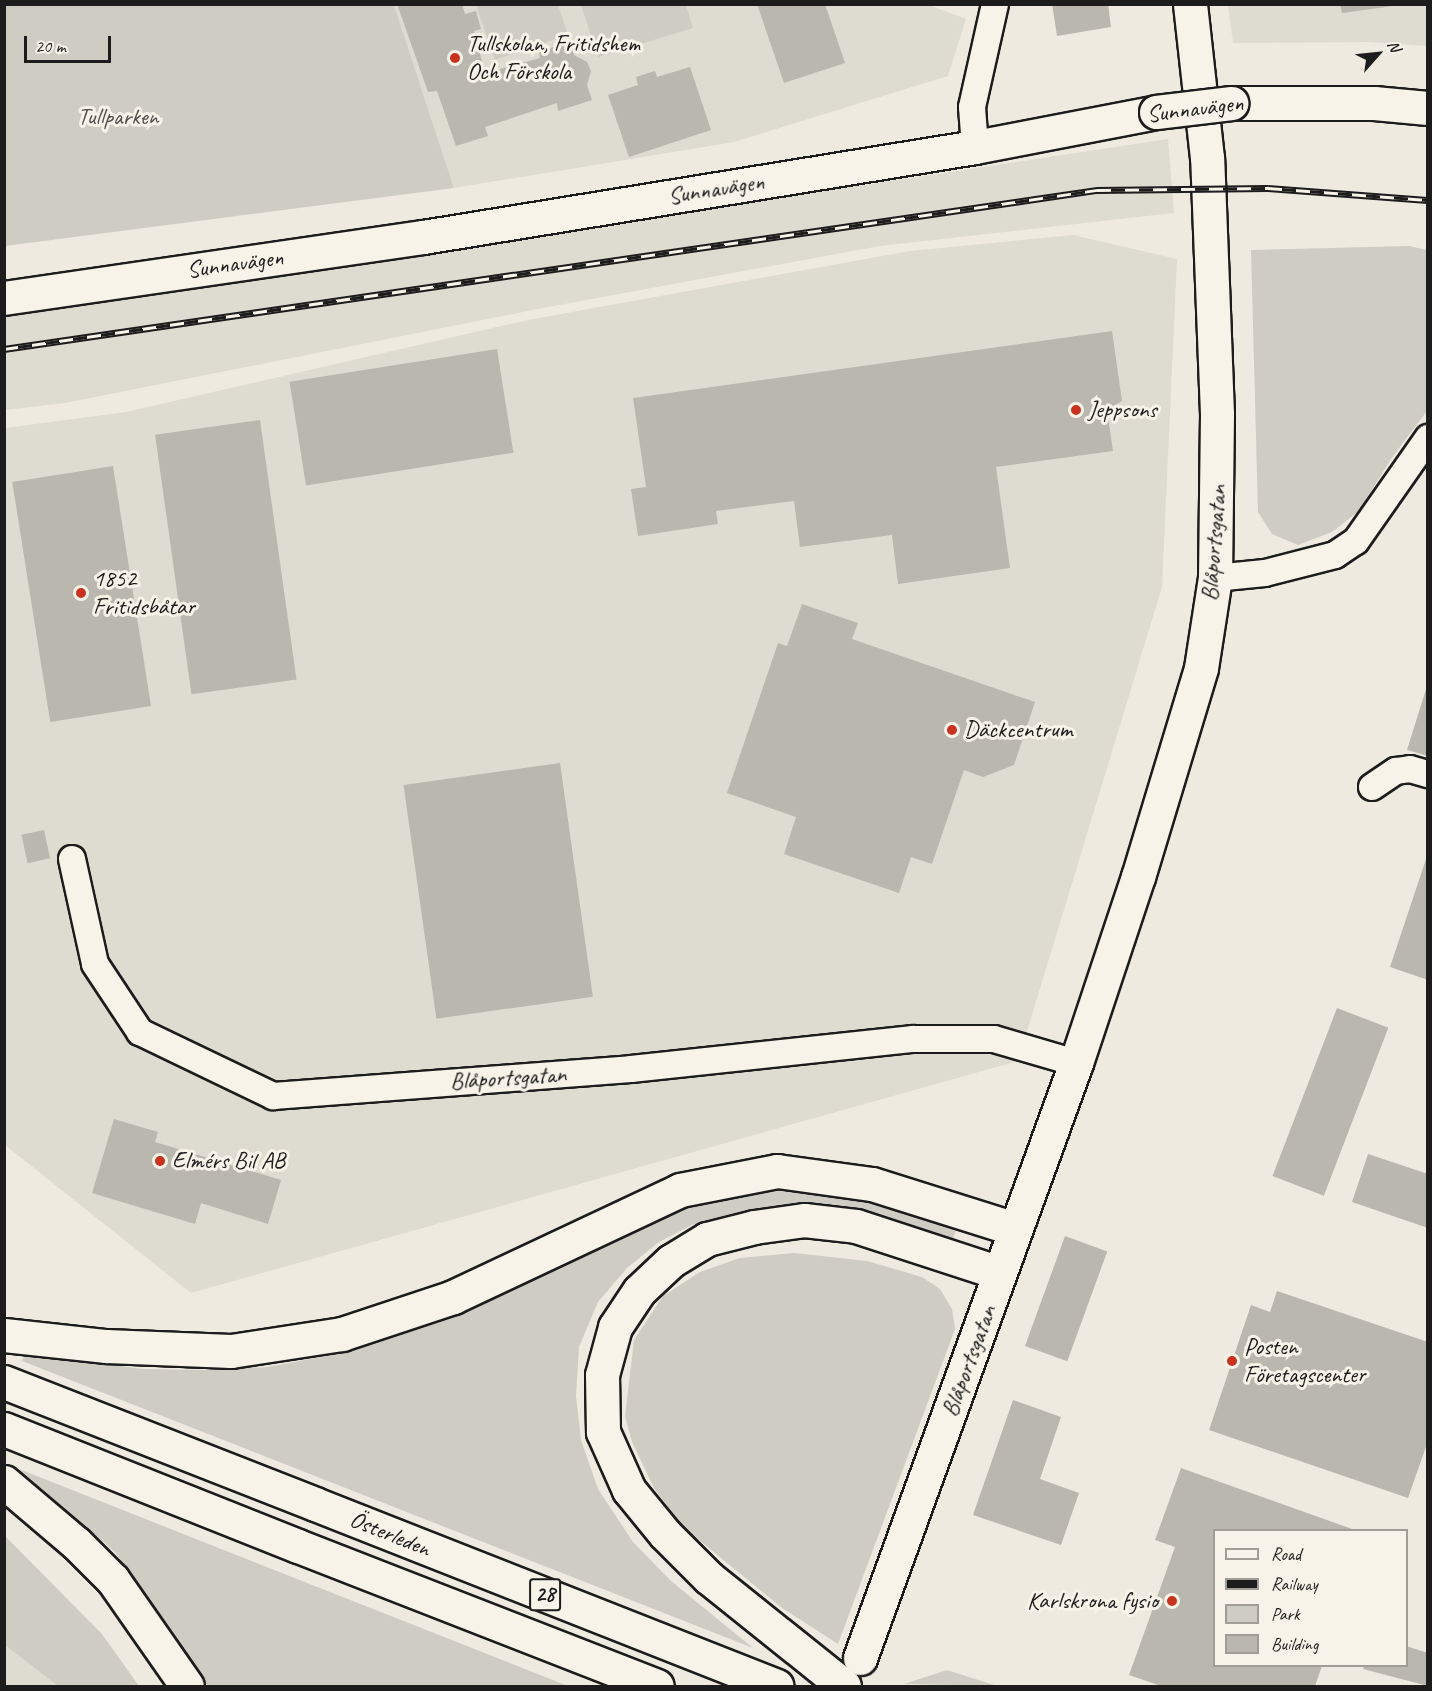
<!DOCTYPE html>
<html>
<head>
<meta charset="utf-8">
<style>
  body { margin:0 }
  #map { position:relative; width:1432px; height:1691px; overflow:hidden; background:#eeeae0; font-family:Caveat,sans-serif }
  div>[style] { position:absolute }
  .built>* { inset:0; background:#dedbd1 }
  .green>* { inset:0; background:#cfccc3 }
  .building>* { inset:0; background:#bab7af; transform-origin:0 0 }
  .roads { filter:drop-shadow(2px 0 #1c1c1c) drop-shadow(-2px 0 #1c1c1c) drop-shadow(0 2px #1c1c1c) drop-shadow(0 -2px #1c1c1c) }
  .street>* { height:26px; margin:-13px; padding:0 13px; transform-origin:13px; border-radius:13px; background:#f7f3e8 }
  .secondary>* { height:33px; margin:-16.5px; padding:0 16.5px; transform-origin:16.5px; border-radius:16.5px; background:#f7f3e8 }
  .primary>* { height:33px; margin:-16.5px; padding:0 16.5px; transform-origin:16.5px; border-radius:16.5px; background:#f7f3e8 }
  .highway>* { height:33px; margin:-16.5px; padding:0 16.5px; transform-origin:16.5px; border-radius:16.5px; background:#f7f3e8 }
  .rail>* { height:7px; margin-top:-3.5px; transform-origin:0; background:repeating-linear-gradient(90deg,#f7f3e8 0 14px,#1c1c1c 0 28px); box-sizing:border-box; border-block:2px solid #1c1c1c }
  .bridges { filter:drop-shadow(2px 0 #1c1c1c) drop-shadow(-2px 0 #1c1c1c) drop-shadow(0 2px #1c1c1c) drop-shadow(0 -2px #1c1c1c) }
  .secondary-bridge>* { height:33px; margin:-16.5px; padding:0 16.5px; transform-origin:16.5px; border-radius:16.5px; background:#f7f3e8 }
  .dots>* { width:16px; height:16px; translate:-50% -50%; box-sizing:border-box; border:3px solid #f7f3e8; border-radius:50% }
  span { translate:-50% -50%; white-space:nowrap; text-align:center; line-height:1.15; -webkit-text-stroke:6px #f7f3e8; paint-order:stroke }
  .shield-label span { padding:2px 4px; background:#f7f3e8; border:2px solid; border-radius:4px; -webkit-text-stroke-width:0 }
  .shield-label { font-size:22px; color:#1c1c1c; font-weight:700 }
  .poi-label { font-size:24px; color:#1c1c1c }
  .left { translate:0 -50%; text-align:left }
  .right { translate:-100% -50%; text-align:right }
  .street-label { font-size:24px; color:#1c1c1c }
  .park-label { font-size:24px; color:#52514e }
  .frame { position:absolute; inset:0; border:6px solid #1c1c1c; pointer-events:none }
  .legend { position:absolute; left:1213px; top:1529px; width:195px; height:138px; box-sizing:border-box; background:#f7f3e8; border:2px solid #9f9d96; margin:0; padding:8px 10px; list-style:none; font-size:18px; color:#1c1c1c }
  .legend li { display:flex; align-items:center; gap:12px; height:30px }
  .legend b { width:30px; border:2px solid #9f9d96 }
  .north { position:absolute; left:1348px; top:24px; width:60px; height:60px; -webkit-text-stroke:4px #f7f3e8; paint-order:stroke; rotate:63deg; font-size:16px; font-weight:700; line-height:24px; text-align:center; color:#1c1c1c }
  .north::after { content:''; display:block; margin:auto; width:21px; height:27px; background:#1c1c1c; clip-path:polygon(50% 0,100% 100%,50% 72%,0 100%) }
  .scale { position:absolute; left:24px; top:36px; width:87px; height:27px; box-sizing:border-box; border:3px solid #1c1c1c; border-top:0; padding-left:8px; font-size:18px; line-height:21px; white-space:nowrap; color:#1c1c1c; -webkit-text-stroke:4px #f7f3e8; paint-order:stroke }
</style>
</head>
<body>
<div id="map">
  <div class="built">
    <i style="clip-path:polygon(926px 4px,966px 19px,948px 76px,734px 142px,454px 188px,394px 5px)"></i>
    <i style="clip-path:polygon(1228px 5px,1427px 5px,1427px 46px,1369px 42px,1233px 43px)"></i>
    <i style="clip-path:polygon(1168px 139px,1174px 213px,880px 246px,543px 308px,65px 403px,5px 410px,5px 315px)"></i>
    <i style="clip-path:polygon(1073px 235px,1177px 259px,1162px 587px,1018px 1061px,191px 1293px,5px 1145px,5px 428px,126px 412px,528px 320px,910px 251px)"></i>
    <i style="clip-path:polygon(5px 1645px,58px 1686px,5px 1686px)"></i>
  </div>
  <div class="green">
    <i style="clip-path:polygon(4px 5px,394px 5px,454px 188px,5px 246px)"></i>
    <i style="clip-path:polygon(476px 5px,558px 5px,568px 35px,495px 60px)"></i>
    <i style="clip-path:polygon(581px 5px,686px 5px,693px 28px,598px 57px)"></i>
    <i style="clip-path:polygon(1409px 246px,1427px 250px,1427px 411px,1391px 459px,1359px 511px,1332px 532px,1298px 545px,1272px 534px,1258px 512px,1251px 250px)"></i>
    <i style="clip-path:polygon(783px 1187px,876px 1200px,956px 1230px,952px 1241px,801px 1205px,758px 1209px,692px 1225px,659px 1242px,627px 1268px,598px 1302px,579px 1347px,576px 1396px,581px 1440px,598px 1489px,633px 1542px,671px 1581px,753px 1648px,22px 1361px,26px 1352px,142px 1369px,205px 1370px,267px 1367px,332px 1355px,473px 1306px,682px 1201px,737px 1189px)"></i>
    <i style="clip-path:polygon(794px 1253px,867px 1261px,922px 1277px,940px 1289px,952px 1309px,955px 1329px,838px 1644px,782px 1608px,682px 1526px,654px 1488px,632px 1442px,625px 1416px,634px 1340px,663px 1296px,700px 1272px,740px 1258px)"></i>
    <i style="clip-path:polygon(19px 1469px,568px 1686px,208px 1686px,115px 1552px)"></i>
    <i style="clip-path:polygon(4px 1535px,102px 1634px,139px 1686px,58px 1686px,5px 1645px)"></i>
    <i style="clip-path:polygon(947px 1670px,997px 1686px,904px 1684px)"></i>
  </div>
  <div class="building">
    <i style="clip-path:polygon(397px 4px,462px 4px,465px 14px,476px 11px,481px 29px,474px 31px,485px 73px,540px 58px,539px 52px,570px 41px,574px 55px,587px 62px,591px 71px,587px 85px,592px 100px,558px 111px,557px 103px,485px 127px,488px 136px,456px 146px,437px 91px,428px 92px)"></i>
    <i style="clip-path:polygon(757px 4px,825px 4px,845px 63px,784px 83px)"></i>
    <i style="clip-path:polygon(1052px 4px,1108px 4px,1111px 27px,1057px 36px)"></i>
    <i style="clip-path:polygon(1340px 4px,1393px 4px,1393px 6px,1342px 13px)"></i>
    <i style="clip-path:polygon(690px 67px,711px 130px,629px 157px,608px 95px,638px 85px,636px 77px,655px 71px,657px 77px)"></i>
    <i style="clip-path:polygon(1112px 331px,1122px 401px,1107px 410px,1113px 451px,996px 467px,1010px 568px,898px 584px,892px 535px,800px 547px,794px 501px,716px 511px,718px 524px,638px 536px,631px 489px,646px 487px,633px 398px)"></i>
    <i style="left:497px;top:349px;width:105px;height:210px;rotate:81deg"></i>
    <i style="left:260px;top:420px;width:262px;height:106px;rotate:82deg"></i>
    <i style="left:113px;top:466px;width:243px;height:102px;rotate:81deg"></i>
    <i style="clip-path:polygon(802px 604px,858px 623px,852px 639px,1035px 702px,1014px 765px,983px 777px,964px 770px,932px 864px,911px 857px,899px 893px,784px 854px,796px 817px,727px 793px,778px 643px,787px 646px)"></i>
    <i style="clip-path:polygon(1427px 686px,1428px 687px,1428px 756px,1407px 750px)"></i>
    <i style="left:560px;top:763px;width:236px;height:158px;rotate:82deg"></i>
    <i style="left:44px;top:830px;width:29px;height:23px;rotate:78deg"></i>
    <i style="clip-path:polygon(1427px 856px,1428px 856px,1428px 980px,1390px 967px)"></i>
    <i style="left:1337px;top:1008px;width:55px;height:180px;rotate:21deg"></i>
    <i style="clip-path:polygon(114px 1119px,158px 1132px,155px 1142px,281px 1180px,268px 1224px,201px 1203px,195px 1224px,92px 1193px)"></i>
    <i style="clip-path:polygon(1368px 1154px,1428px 1174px,1428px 1228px,1352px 1202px)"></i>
    <i style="left:1065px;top:1236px;width:45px;height:117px;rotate:20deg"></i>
    <i style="clip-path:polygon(1277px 1291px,1428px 1342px,1428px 1441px,1408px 1498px,1209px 1430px,1251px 1305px,1270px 1312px)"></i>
    <i style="clip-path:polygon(1013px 1400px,1061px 1417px,1040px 1479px,1079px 1493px,1061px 1545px,973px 1515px)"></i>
    <i style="clip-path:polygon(1181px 1468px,1355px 1530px,1214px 1530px,1214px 1666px,1322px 1666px,1315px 1686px,1161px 1686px,1129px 1675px,1175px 1547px,1155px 1540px)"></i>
    <i style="clip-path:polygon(1406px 1646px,1428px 1653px,1428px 1686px,1363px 1669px,1365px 1666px,1406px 1666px)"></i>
  </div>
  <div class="roads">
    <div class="street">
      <i style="left:975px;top:147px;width:40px;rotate:-94.3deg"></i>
      <i style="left:972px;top:107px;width:106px;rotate:-77.4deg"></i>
      <i style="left:1215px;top:578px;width:50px;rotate:-5.7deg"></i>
      <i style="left:1265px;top:573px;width:72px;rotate:-14.4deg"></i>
      <i style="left:1335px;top:555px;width:25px;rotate:-34deg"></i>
      <i style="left:1356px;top:541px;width:126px;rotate:-55deg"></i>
      <i style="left:1372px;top:787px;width:29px;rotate:-34deg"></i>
      <i style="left:1396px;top:771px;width:14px;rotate:-8deg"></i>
      <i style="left:1410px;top:769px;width:19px;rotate:16deg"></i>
      <i style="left:72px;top:859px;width:107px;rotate:77.6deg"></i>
      <i style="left:95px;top:964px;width:82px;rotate:56.5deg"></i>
      <i style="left:140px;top:1032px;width:148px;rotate:25.7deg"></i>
      <i style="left:273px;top:1096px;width:359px;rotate:-4.3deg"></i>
      <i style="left:631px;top:1069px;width:284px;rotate:-6.1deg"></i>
      <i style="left:913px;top:1039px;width:81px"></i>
      <i style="left:994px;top:1039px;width:85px;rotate:16.3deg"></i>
    </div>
    <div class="secondary">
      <i style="left:1231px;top:103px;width:143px"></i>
      <i style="left:1374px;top:103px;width:54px;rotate:5.3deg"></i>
      <i style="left:4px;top:298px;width:423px;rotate:-8.3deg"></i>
      <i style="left:423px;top:237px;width:559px;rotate:-9.26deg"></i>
      <i style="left:975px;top:147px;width:184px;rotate:-10.9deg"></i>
      <i style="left:860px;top:1658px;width:633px;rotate:-70.05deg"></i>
      <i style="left:1076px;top:1063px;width:196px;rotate:-71.6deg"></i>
      <i style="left:1138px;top:877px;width:218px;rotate:-73.2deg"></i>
      <i style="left:1201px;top:668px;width:91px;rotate:-81.2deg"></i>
      <i style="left:1215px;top:578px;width:164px;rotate:-89.3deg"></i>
      <i style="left:1217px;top:414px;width:256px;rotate:-92.2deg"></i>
      <i style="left:1207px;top:158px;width:155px;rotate:-96.3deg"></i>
    </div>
    <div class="primary">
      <i style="left:4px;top:1335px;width:103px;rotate:6.2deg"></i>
      <i style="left:106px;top:1346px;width:125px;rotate:2.3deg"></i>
      <i style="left:231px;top:1351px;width:112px;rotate:-8.7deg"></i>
      <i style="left:342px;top:1334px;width:117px;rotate:-18.4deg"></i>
      <i style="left:453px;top:1297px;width:251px;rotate:-25.2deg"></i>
      <i style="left:680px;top:1190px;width:99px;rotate:-11.1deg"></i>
      <i style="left:777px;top:1171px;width:96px;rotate:7.8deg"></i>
      <i style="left:872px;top:1184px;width:150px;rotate:17.5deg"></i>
      <i style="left:4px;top:1382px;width:334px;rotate:21.4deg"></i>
      <i style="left:4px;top:1429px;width:316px;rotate:21.7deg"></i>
      <i style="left:4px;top:1482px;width:94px;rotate:40.3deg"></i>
      <i style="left:76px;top:1543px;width:52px;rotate:45deg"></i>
      <i style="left:113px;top:1580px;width:129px;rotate:55.1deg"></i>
    </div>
    <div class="highway">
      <i style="left:315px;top:1504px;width:496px;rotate:21.5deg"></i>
      <i style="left:298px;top:1546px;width:385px;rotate:21.3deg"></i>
      <i style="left:844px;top:1686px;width:173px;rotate:-141.3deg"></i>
      <i style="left:709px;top:1578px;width:62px;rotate:-135deg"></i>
      <i style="left:665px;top:1534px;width:57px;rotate:-129.3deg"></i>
      <i style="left:629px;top:1490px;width:64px;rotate:-114.1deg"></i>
      <i style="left:603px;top:1432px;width:57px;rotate:-91deg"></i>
      <i style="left:602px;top:1375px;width:50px;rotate:-74.8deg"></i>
      <i style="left:615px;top:1327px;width:43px;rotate:-56.3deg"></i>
      <i style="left:639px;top:1291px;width:44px;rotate:-43.2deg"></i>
      <i style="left:671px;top:1261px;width:42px;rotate:-31.4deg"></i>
      <i style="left:707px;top:1239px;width:49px;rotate:-14.3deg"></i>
      <i style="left:754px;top:1227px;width:50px;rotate:-8deg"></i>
      <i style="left:804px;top:1220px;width:52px;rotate:6.6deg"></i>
      <i style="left:856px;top:1226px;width:151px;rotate:18.1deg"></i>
    </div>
  </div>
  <div class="rail">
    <i style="left:4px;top:349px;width:1105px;rotate:-8.28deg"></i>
    <i style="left:1097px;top:190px;width:171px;rotate:-0.7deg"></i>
    <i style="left:1268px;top:188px;width:160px;rotate:4.3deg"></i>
  </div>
  <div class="bridges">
    <div class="secondary-bridge">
      <i style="left:1156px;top:112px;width:76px;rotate:-6.8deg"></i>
    </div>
  </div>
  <div class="dots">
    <i style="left:455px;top:58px;background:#c8321e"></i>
    <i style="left:1076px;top:410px;background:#c8321e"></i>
    <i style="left:81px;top:593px;background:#c8321e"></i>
    <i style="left:952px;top:730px;background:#c8321e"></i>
    <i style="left:160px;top:1161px;background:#c8321e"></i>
    <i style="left:1232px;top:1361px;background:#c8321e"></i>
    <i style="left:1172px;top:1601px;background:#c8321e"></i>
  </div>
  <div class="shield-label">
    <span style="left:545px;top:1595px">28</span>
  </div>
  <div class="poi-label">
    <span class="left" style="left:467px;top:58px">Tullskolan, Fritidshem<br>Och Förskola</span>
    <span class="left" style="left:1088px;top:410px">Jeppsons</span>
    <span class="left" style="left:93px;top:593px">1852<br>Fritidsbåtar</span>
    <span class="left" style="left:964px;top:730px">Däckcentrum</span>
    <span class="left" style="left:172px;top:1161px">Elmérs Bil AB</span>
    <span class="left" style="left:1244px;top:1361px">Posten<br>Företagscenter</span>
    <span class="right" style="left:1158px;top:1601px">Karlskrona fysio</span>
  </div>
  <div class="street-label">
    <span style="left:1195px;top:109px;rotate:-7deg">Sunnavägen</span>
    <span style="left:716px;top:189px;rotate:-9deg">Sunnavägen</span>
    <span style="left:235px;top:264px;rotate:-8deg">Sunnavägen</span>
    <span style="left:1214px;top:543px;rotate:-86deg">Blåportsgatan</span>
    <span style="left:508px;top:1078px;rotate:-4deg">Blåportsgatan</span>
    <span style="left:969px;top:1361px;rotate:-70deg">Blåportsgatan</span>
    <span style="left:390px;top:1534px;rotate:22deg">Österleden</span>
  </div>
  <div class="park-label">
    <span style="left:118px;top:117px">Tullparken</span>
  </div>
  <div class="frame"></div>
  <ul class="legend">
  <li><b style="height:8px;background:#f7f3e8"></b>Road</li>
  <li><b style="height:8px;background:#1c1c1c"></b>Railway</li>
  <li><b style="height:16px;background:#cfccc3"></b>Park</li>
  <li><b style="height:16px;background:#bab7af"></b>Building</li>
  </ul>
  <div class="north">N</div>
  <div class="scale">20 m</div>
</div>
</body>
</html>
